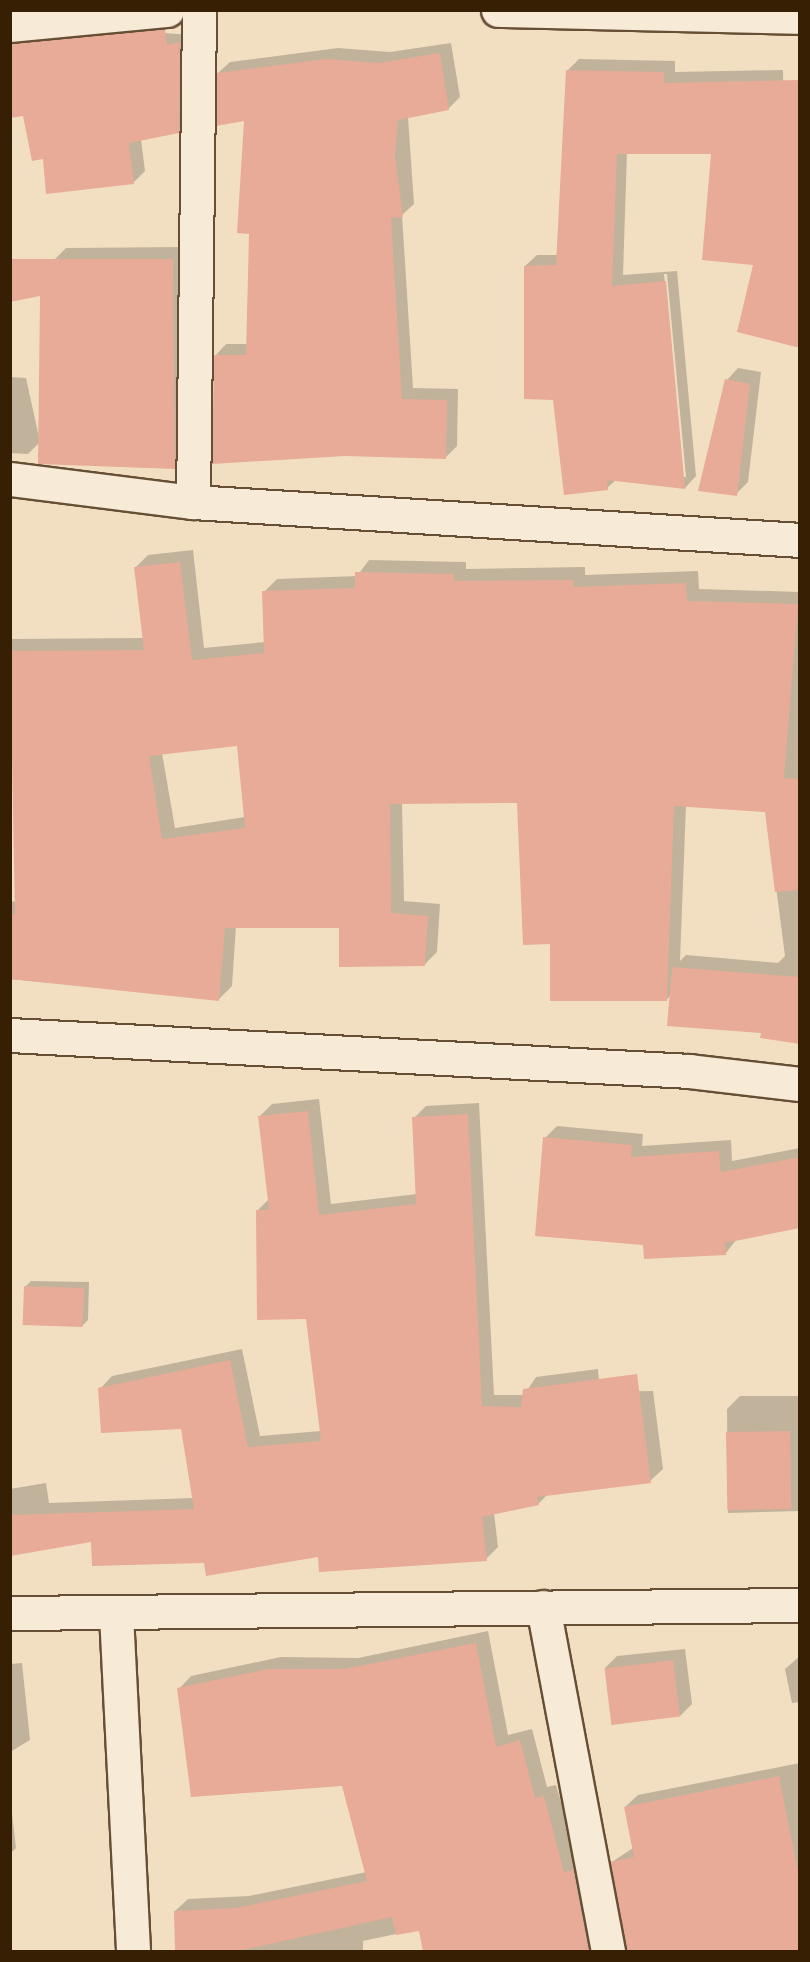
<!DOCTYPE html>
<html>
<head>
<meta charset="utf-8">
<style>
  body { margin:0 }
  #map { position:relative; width:810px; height:1962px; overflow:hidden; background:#f2dfc2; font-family:"Old Standard TT",serif }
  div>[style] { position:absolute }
  .shadow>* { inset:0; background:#0003 }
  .building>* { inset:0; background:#e7ab97; transform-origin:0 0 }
  .roads { filter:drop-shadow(2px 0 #664f34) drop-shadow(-2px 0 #664f34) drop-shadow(0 2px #664f34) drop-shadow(0 -2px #664f34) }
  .minor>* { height:33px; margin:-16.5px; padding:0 16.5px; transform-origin:16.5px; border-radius:16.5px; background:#f7ead7 }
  span { translate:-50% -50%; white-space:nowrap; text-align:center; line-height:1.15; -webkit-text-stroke:4.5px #f7ead7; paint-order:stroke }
  .frame { position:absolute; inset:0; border:12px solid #371f04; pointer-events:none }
</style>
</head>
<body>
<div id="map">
  <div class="shadow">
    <i style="clip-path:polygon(124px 30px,191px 35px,190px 120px,178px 132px,141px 139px,145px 171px,133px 183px,44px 157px,24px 114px,10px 100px,10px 41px)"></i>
    <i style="clip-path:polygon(451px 43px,460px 97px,449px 108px,408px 117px,414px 204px,402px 215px,413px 388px,458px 389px,457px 446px,445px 458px,215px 356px,226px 344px,247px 344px,251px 233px,246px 119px,218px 73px,230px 62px,338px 48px,390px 52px)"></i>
    <i style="clip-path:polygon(evenodd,579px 59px,675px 61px,675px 72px,783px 70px,784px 137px,755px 264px,712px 153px,627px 152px,623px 275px,677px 271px,696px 476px,685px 488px,617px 479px,607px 488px,554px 398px,525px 266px,537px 255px,558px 255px,567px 71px,579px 59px,664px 274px,667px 274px,686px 477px,683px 477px,664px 274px)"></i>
    <i style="clip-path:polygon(184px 247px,186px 456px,174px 467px,55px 259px,66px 248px)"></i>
    <i style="clip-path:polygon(738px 368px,761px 372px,748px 482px,736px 494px,727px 380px)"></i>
    <i style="clip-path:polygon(10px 377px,26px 378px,40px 442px,28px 454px,10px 453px)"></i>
    <i style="clip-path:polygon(evenodd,193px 550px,204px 648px,265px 642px,264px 592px,277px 579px,357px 576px,369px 560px,466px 562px,466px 569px,585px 567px,585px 575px,698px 571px,699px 589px,800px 592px,800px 1043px,671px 995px,666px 1000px,551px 942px,518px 801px,402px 802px,404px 901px,440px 904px,437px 952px,424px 965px,341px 926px,236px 926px,232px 986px,219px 999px,10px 979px,10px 901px,17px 902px,10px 639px,144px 638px,136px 567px,148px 555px,193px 550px,238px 745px,245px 817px,175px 828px,162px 753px,238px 745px,193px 550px,686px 805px,766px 810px,785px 956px,778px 963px,686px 955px,680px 961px,686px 805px)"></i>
    <i style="clip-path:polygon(319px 1099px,331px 1204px,417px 1194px,414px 1118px,426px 1106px,479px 1103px,494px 1395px,524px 1395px,536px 1377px,598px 1369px,600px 1392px,653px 1391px,663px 1469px,650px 1481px,548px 1494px,538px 1504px,494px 1513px,498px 1547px,486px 1559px,319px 1555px,205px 1562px,92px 1540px,10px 1554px,10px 1489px,46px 1483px,49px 1503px,194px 1498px,182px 1428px,100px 1389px,112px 1376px,242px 1349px,260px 1436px,321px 1431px,307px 1318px,258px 1210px,269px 1199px,260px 1116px,272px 1104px)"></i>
    <i style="clip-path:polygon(557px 1126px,643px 1134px,642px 1146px,731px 1140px,732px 1161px,800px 1148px,800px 1226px,737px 1239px,725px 1254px,644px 1243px,545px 1138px)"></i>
    <i style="clip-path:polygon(31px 1281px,89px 1282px,88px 1320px,82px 1326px,25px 1287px)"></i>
    <i style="clip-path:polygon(740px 1396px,800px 1396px,800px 1511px,728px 1513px,727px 1409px)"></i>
    <i style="clip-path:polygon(488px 1631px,508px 1735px,532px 1729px,547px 1787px,556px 1785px,606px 1952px,425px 1952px,420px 1929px,363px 1941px,363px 1952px,177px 1952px,175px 1911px,188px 1899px,249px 1896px,367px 1872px,343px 1785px,179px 1689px,191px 1676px,281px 1657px,358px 1658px)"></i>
    <i style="clip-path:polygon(685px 1649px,692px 1704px,680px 1716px,605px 1668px,617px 1656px)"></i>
    <i style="clip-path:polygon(800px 1656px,800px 1702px,792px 1703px,785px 1669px)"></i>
    <i style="clip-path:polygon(22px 1663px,30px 1740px,10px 1752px,10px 1664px)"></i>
    <i style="clip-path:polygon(800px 1763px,800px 1952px,612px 1862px,633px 1848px,625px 1807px,638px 1795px)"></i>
    <i style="clip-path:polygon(10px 1796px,16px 1848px,10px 1854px)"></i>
  </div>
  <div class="building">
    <i style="clip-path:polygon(165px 29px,167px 45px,180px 42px,179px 133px,129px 143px,134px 184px,46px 194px,43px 159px,32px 161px,23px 116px,10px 118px,10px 44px)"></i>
    <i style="clip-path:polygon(440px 53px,449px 110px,398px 120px,395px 155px,403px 217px,391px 218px,402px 399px,447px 400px,446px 459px,345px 456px,212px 464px,214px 355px,246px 355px,249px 234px,237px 233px,244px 121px,216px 126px,217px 73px,326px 59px,378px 63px)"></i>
    <i style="clip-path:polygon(566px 70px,664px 72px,664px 83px,800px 80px,800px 348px,737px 332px,753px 265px,702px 260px,711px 154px,617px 154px,612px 286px,666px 281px,685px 489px,607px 480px,608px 490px,564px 495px,553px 400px,524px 399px,524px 266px,556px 265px)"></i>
    <i style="clip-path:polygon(10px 259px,173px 259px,175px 469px,38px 464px,40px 296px,10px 302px)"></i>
    <i style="clip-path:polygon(725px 379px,750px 384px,737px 496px,698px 491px)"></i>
    <i style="clip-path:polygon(evenodd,180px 562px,192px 660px,264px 653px,262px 591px,355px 588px,355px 572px,454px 574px,454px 581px,573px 580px,573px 587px,686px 583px,687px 601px,798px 604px,784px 778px,800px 779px,800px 890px,775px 892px,765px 812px,674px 806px,667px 1001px,550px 1001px,550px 944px,523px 945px,517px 803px,390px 804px,391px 913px,428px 916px,425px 966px,339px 967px,339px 928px,225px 928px,219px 1001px,10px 979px,10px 914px,15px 915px,10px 651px,144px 650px,134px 567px,180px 562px,237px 746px,245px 828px,162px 839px,149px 756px,237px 746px)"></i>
    <i style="clip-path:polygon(672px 967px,800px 977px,800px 1044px,760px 1038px,761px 1033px,667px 1026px)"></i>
    <i style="clip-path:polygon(308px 1111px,319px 1215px,416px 1204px,412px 1117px,468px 1114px,482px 1406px,521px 1407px,523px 1389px,637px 1374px,651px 1483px,537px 1497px,539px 1505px,482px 1517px,487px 1561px,319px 1572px,318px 1557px,206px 1576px,204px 1563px,92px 1566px,91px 1542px,10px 1556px,10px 1515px,194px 1509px,181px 1429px,101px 1433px,98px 1388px,230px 1360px,248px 1447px,321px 1441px,306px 1319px,257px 1320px,256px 1210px,269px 1210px,258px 1116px)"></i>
    <i style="clip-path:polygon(543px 1137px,632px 1145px,631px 1157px,719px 1151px,721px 1172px,800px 1157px,800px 1228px,725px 1243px,726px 1255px,644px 1259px,643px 1245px,535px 1236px)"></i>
    <i style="left:24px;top:1286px;width:60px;height:39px;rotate:2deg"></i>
    <i style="left:790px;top:1431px;width:78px;height:64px;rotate:89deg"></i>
    <i style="clip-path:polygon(476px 1643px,496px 1747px,520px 1740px,535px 1798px,544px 1796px,564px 1872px,573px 1870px,589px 1952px,423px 1952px,419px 1931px,396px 1935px,392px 1917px,233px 1952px,175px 1952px,174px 1911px,236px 1908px,367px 1881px,342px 1786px,191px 1797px,177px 1688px,268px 1669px,344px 1669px)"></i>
    <i style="left:673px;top:1660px;width:57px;height:69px;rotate:83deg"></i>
    <i style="clip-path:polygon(779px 1776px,800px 1881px,800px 1952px,626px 1952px,610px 1862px,634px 1857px,624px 1807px)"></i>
  </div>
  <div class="roads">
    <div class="minor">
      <i style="left:498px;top:10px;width:302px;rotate:1.3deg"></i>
      <i style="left:10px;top:25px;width:158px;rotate:-5.5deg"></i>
      <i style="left:10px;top:479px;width:184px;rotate:7.2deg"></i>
      <i style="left:193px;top:502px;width:608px;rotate:3.58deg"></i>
      <i style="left:193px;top:502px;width:492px;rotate:-89.3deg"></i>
      <i style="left:10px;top:1035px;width:680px;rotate:3.03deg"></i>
      <i style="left:689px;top:1071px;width:112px;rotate:6.7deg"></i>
      <i style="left:543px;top:1607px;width:351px;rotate:79.3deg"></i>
      <i style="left:10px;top:1613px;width:790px;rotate:-0.58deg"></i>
      <i style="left:116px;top:1614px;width:338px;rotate:87.1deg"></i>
    </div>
  </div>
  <div class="frame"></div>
</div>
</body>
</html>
